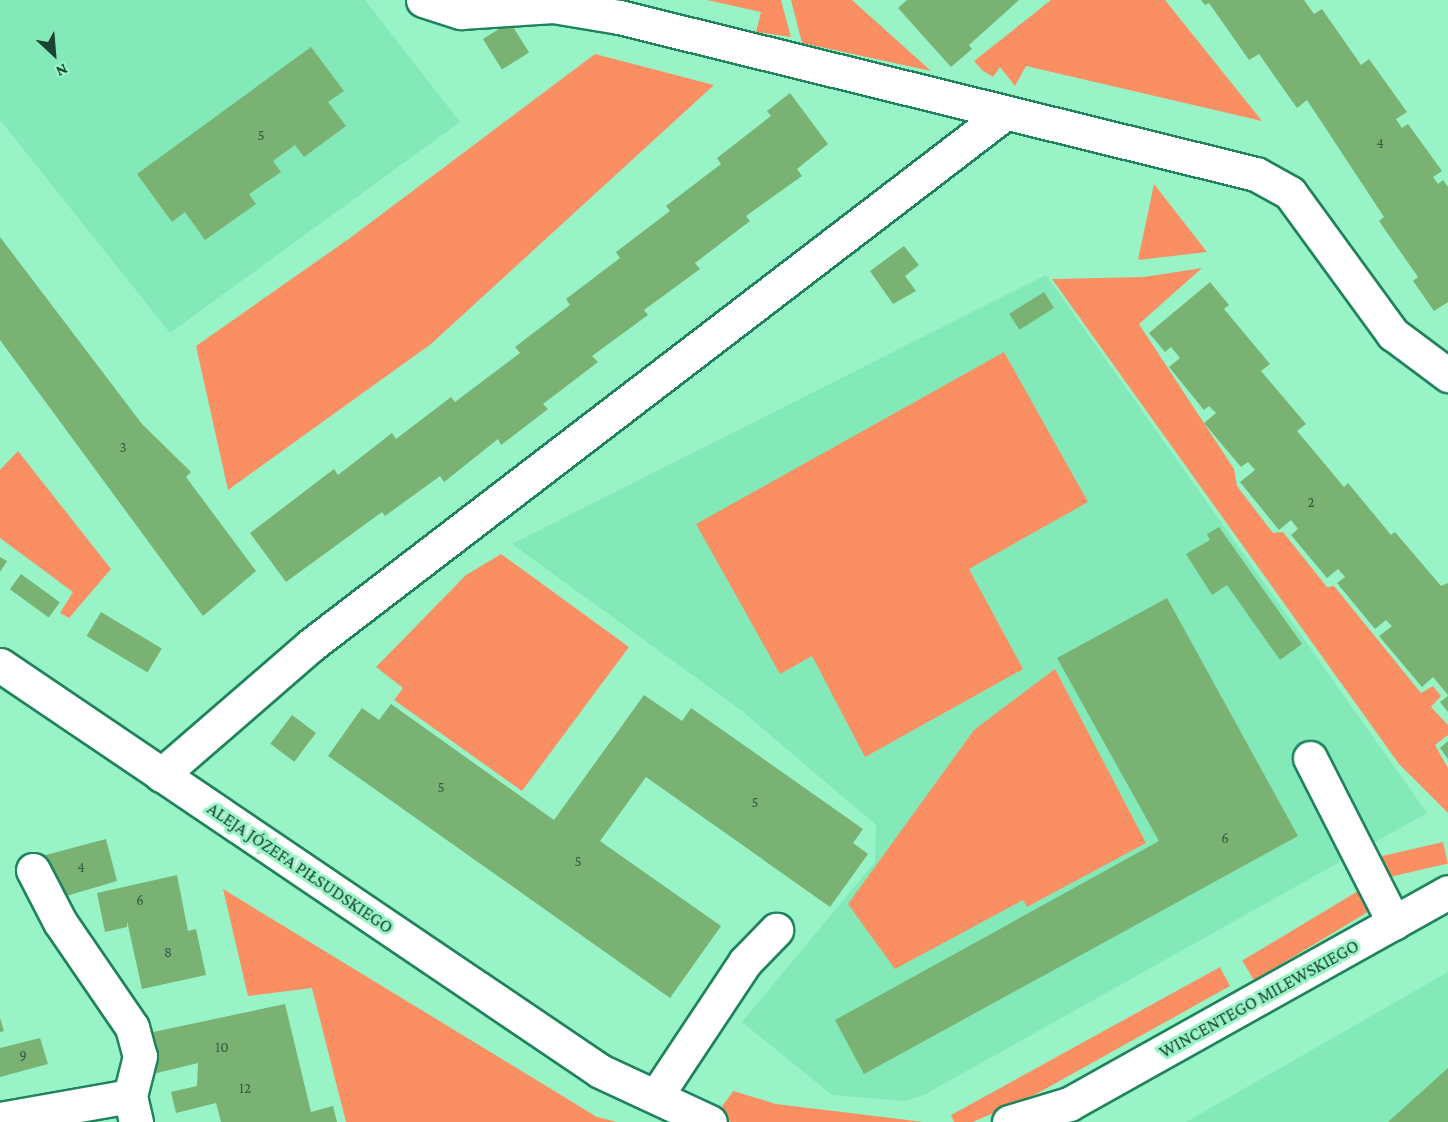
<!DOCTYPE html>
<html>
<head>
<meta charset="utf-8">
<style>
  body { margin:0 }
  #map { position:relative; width:1448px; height:1122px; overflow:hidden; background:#98f4c7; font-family:"Crimson Pro",serif }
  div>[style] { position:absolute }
  .built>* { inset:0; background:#83e9b9 }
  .green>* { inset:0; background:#fa8f64; transform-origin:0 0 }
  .building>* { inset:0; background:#79b273; transform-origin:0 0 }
  .roads { filter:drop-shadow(2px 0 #20835d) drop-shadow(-2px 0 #20835d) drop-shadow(0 2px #20835d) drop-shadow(0 -2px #20835d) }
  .minor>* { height:33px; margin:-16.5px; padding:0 16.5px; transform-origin:16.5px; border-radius:16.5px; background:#fff }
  span { translate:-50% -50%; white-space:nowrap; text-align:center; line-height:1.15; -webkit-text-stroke:6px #98f4c7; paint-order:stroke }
  .number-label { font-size:15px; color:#335e42 }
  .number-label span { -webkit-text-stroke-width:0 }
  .street-label { font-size:18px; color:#1c4231 }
  .north { position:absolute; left:24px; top:24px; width:60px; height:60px; -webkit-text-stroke:4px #98f4c7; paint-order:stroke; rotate:154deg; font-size:16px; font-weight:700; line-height:24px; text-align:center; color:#1c4231 }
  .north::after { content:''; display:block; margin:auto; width:21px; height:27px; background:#1c4231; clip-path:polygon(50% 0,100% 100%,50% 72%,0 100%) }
</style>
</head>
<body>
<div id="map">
  <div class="built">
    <i style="clip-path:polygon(0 0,365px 0,460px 122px,170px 333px,0 120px)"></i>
    <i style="clip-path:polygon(1046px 275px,1427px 813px,924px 1095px,906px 1101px,832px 1095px,742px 1022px,875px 862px,876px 825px,742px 711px,512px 544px)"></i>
    <i style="clip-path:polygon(1448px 972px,1448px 1122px,1186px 1122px)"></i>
  </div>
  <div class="green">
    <i style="clip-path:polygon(707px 0,781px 0,791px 37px,756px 32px,761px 12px)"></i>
    <i style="clip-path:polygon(791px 0,852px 0,931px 71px,802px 43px)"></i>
    <i style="clip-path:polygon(1051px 0,1165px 0,1262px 121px,1026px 66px,1015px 86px,1000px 67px,993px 77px,982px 70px,974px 61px)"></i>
    <i style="clip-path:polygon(595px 54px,714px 85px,431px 344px,228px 490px,196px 346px,350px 238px)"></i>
    <i style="clip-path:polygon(1154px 184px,1207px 252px,1138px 260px)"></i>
    <i style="clip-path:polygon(1202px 268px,1139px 324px,1234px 469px,1237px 486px,1273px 533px,1283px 532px,1327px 587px,1334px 586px,1421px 693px,1433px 686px,1441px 696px,1431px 707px,1448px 725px,1448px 735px,1435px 745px,1448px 768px,1448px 813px,1399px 764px,1052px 279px,1144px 277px)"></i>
    <i style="clip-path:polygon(1004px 352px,1088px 502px,969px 569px,1023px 669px,865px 757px,812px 656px,780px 674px,696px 524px)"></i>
    <i style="clip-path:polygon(18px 451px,111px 569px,69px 618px,60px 613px,73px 592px,0 538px,0 470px)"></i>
    <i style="clip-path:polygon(501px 554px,629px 647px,522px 791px,394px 700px,403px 688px,376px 667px,466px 575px)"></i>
    <i style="clip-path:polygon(1055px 669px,1146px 843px,1027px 907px,1023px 900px,895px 969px,848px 904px,974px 730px)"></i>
    <i style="left:1443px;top:842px;width:22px;height:71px;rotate:77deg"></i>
    <i style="left:1363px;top:888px;width:23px;height:141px;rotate:59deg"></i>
    <i style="clip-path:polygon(223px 889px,597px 1117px,617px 1122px,346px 1122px,312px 988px,248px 996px)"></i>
    <i style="clip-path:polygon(1220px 967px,1230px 986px,1038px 1093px,973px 1122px,954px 1122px,951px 1115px)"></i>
    <i style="clip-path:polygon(733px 1091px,776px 1104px,924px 1122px,731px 1122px,716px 1115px)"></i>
  </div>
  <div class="building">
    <i style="clip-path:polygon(907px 0,1019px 0,969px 45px,972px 49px,951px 67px,898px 8px)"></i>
    <i style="clip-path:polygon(1201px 0,1304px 0,1314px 14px,1322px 9px,1361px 65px,1369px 59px,1407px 112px,1396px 119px,1402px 128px,1408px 124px,1442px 171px,1433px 177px,1438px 184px,1443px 180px,1448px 187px,1448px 302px,1434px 311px,1413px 281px,1418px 277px,1379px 221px,1384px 217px,1307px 100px,1297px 108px,1259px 54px,1249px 60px,1209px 3px,1205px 5px)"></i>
    <i style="left:510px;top:22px;width:36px;height:32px;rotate:58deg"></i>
    <i style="clip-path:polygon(311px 47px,344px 91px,328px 102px,346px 126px,304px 157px,295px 145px,273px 161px,281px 172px,249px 194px,256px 204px,205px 240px,185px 212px,172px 222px,137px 174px)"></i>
    <i style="clip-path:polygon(790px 93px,828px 144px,797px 169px,802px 176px,746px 216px,750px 221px,695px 263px,700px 269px,644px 310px,648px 315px,592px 356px,598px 362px,543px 404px,548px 409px,501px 445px,498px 439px,444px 482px,440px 476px,385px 516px,382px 512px,286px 582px,250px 533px,334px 469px,338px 475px,392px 433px,396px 439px,451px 397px,455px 402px,520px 353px,515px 347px,570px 305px,566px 299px,620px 258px,616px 252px,670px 211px,666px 206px,721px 164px,717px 158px,771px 116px,767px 111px)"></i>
    <i style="clip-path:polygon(0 237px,142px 424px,191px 472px,186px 477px,256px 571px,203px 616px,0 340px)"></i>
    <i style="clip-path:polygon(904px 246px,919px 265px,905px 276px,916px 291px,893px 304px,870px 271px)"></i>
    <i style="clip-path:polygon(1210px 282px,1229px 305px,1224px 309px,1270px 364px,1261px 371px,1306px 424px,1297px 431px,1344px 487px,1348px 483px,1391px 535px,1395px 532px,1441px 586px,1448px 583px,1448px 695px,1433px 677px,1422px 687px,1379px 636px,1392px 626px,1386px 620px,1375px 629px,1337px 583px,1345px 577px,1338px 569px,1327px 578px,1291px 535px,1298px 529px,1291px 520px,1279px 530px,1240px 482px,1255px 470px,1248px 462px,1241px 467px,1204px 423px,1216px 413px,1209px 406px,1204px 410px,1169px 367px,1180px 358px,1171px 347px,1165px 352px,1149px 333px)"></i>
    <i style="left:1044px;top:292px;width:19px;height:41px;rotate:58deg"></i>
    <i style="clip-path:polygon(1219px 527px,1302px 644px,1280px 660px,1227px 585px,1212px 595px,1186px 554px,1210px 540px,1207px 534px)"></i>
    <i style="clip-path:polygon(0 557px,7px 561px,0 572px)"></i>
    <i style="left:21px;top:574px;width:48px;height:19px;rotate:36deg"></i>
    <i style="clip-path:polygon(1167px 598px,1298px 836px,864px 1074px,835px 1020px,1159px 841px,1057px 658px)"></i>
    <i style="left:101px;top:612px;width:71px;height:28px;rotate:31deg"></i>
    <i style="clip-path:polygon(644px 695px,682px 721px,691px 708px,863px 829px,853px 843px,868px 854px,830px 907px,646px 777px,600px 841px,721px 926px,670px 998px,328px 756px,362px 708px,379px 720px,391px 704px,554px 820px)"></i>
    <i style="clip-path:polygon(1448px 696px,1448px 712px,1440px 702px)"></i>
    <i style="left:292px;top:715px;width:30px;height:36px;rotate:37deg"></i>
    <i style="clip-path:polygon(1448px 741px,1448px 759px,1440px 748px)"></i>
    <i style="clip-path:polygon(106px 839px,117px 881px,63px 897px,42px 856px)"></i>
    <i style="clip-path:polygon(177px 875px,188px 931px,196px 929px,206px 975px,142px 989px,127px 921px,127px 927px,105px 932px,97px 893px)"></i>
    <i style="clip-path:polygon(285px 1004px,311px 1112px,333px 1106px,337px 1122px,221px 1122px,216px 1103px,176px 1113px,171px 1092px,197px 1086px,198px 1063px,153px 1074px,144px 1034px)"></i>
    <i style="clip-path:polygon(0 1018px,4px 1031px,0 1032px)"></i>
    <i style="clip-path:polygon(40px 1038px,48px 1064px,0 1077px,0 1048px)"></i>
    <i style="clip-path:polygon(1448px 1068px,1448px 1122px,1388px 1122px)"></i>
  </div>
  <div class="roads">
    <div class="minor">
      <i style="left:423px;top:0;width:40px;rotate:18deg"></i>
      <i style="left:461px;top:12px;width:92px;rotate:-3.7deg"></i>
      <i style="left:553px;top:6px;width:67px;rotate:9.5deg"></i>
      <i style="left:619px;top:17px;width:656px;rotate:13.85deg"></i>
      <i style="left:1256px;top:174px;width:39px;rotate:29deg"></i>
      <i style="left:1290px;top:193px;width:175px;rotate:53.9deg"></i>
      <i style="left:1393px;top:334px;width:69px;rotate:36.7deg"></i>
      <i style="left:0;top:665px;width:724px;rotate:34.08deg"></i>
      <i style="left:600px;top:1071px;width:121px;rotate:24.9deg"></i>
      <i style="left:1310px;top:758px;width:185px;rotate:63deg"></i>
      <i style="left:161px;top:775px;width:198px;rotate:-40.9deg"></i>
      <i style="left:311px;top:645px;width:874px;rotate:-37.47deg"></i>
      <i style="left:33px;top:870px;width:59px;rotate:62.6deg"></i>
      <i style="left:60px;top:922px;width:127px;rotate:55.6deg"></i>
      <i style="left:132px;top:1027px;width:30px;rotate:75deg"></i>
      <i style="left:140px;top:1056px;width:41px;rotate:104deg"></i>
      <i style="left:656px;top:1096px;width:161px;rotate:-56.4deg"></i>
      <i style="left:745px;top:962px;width:45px;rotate:-45.9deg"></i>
      <i style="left:0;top:1119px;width:132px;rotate:-10deg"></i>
      <i style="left:130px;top:1096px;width:27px;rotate:77deg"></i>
      <i style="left:1009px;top:1122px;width:63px;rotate:-16.7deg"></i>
      <i style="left:1069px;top:1104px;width:434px;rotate:-29.2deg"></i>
    </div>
  </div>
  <div class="number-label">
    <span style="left:261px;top:136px">5</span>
    <span style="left:1380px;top:144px">4</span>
    <span style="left:123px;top:448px">3</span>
    <span style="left:1311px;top:503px">2</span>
    <span style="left:441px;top:788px">5</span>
    <span style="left:755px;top:803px">5</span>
    <span style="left:1225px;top:839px">6</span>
    <span style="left:578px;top:862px">5</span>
    <span style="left:81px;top:868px">4</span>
    <span style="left:140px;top:901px">6</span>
    <span style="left:168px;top:953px">8</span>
    <span style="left:222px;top:1048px">10</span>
    <span style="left:23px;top:1056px">9</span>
    <span style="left:245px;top:1089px">12</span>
  </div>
  <div class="street-label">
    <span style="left:300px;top:868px;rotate:34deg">ALEJA JÓZEFA PIŁSUDSKIEGO</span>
    <span style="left:1259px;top:999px;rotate:-29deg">WINCENTEGO MILEWSKIEGO</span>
  </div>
  <div class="north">N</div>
</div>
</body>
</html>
